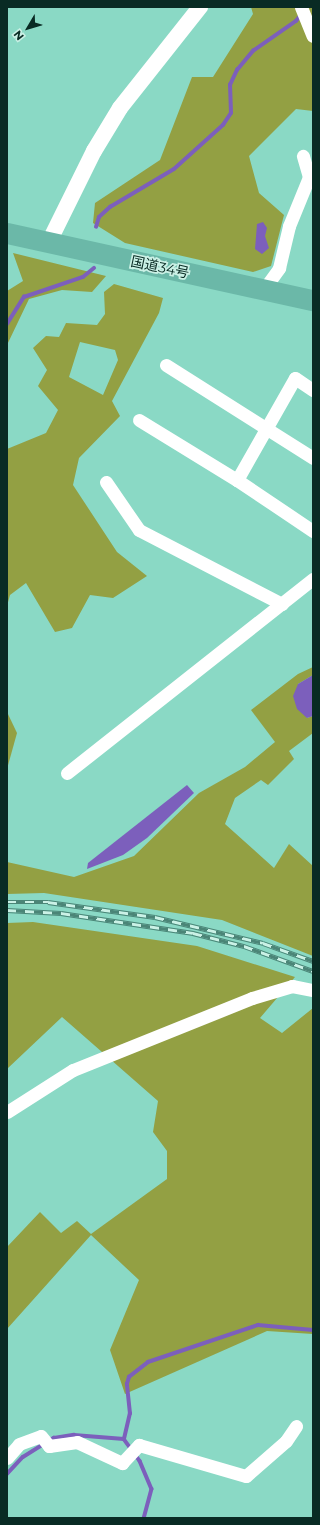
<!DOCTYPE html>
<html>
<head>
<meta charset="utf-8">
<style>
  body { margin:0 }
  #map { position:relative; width:320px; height:1525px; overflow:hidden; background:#8ad9c5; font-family:Montserrat,"Noto Sans JP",sans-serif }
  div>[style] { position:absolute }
  .green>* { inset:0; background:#93a043 }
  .water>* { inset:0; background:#7c5fbc }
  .stream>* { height:3.5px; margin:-1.75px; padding:0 1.75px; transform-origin:1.75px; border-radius:1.75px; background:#7c5fbc }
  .minor>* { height:13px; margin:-6.5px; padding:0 6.5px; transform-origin:6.5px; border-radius:6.5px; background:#fff }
  .tertiary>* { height:16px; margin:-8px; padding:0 8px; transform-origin:8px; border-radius:8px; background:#fff }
  .trunk>* { height:21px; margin:-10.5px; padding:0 10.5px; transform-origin:10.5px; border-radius:10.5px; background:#6bb8a8 }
  .rail>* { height:4.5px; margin-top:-2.25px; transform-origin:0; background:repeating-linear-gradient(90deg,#cbf1e6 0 9px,#4b8577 0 18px); box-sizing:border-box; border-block:1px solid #4b8577 }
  span { translate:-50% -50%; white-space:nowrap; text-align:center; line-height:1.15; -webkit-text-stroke:3.5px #cbf1e6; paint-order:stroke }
  .street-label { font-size:14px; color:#092b24 }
  .frame { position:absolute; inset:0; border:8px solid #092b24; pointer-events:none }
  .north { position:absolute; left:8px; top:8px; width:40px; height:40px; -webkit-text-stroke:3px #cbf1e6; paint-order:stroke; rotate:232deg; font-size:11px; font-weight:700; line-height:16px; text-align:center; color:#092b24 }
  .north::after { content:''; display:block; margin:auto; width:14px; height:18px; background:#092b24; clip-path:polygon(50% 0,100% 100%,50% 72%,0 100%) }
</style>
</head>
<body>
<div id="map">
  <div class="green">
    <i style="clip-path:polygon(251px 7px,313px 7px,313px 111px,296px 109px,249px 156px,259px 193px,284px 215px,271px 266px,253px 272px,125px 243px,93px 223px,95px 203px,160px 160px,192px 77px,213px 77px,253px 14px)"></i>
    <i style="clip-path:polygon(13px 253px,106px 276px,92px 292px,62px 290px,29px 299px,7px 345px,7px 291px,23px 281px)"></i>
    <i style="clip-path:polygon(evenodd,114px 284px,163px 298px,159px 313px,112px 401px,120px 416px,79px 458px,73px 485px,117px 552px,147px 576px,113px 598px,90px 595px,72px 628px,55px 632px,26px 583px,10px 595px,7px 606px,7px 449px,46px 433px,58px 410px,38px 386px,47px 370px,33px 348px,46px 336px,59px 337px,66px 323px,97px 325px,105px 314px,104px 292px,114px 284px,80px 342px,115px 350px,118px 360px,103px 395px,69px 377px,80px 342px)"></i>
    <i style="clip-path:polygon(313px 667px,313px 675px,298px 684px,307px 718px,313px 716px,313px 733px,289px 751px,294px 759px,268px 785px,261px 780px,235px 798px,225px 824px,274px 868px,289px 844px,313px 866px,313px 956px,222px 920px,44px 893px,7px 894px,7px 862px,74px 877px,134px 856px,199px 793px,245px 767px,275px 742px,251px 710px,298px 674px)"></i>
    <i style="clip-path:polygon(7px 712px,17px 733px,7px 769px)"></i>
    <i style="clip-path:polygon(33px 922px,197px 946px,295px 977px,260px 1018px,282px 1033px,313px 1008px,313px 1334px,267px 1331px,125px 1394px,110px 1350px,139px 1280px,91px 1235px,7px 1329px,7px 1247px,40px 1212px,61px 1233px,77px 1221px,91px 1234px,167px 1179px,167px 1151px,153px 1132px,158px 1101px,62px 1017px,7px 1069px,7px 923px)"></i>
  </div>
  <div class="water">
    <i style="clip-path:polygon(263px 222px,267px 228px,265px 236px,269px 248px,262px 254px,255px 249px,257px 224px)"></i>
    <i style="clip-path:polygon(313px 675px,313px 716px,307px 718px,297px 709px,293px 696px,298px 684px)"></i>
    <i style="clip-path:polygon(187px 785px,194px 793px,147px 838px,123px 855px,87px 869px,88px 863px)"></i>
  </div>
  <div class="stream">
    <i style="left:96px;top:227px;width:10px;rotate:-73deg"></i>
    <i style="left:99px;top:217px;width:15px;rotate:-42deg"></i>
    <i style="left:110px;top:207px;width:74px;rotate:-30.7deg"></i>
    <i style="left:174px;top:169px;width:66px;rotate:-41.9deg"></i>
    <i style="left:223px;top:125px;width:14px;rotate:-56deg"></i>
    <i style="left:231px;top:113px;width:28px;rotate:-92deg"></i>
    <i style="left:230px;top:85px;width:17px;rotate:-65deg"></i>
    <i style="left:237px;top:70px;width:25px;rotate:-50deg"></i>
    <i style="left:253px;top:51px;width:52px;rotate:-34.9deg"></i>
    <i style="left:296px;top:21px;width:8px;rotate:-50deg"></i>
    <i style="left:7px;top:324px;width:32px;rotate:-58deg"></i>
    <i style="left:24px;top:297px;width:62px;rotate:-18.7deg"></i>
    <i style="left:83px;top:277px;width:14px;rotate:-39deg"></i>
    <i style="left:124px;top:1439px;width:26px;rotate:-77deg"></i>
    <i style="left:130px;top:1414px;width:30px;rotate:-96deg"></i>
    <i style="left:127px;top:1384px;width:7px;rotate:-74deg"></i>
    <i style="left:129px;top:1377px;width:24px;rotate:-38deg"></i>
    <i style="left:148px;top:1362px;width:116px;rotate:-18.6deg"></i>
    <i style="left:258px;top:1325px;width:55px;rotate:5.2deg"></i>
    <i style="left:124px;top:1439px;width:27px;rotate:54deg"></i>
    <i style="left:140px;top:1461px;width:30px;rotate:67deg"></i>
    <i style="left:152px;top:1489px;width:30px;rotate:105deg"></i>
    <i style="left:7px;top:1474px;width:23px;rotate:-47deg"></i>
    <i style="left:23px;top:1457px;width:36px;rotate:-32deg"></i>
    <i style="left:54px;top:1438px;width:20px;rotate:-9deg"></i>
    <i style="left:74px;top:1435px;width:50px;rotate:4.6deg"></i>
  </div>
  <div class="minor">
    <i style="left:301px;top:7px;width:31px;rotate:68deg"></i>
    <i style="left:264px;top:289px;width:26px;rotate:-54deg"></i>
    <i style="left:279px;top:268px;width:43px;rotate:-76.6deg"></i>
    <i style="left:289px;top:226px;width:53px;rotate:-67.8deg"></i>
    <i style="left:309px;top:177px;width:22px;rotate:-106deg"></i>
    <i style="left:166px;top:365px;width:174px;rotate:32.3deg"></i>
    <i style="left:139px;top:420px;width:115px;rotate:31.5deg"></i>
    <i style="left:237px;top:480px;width:92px;rotate:33.9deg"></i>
    <i style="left:237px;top:480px;width:117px;rotate:-60.4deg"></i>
    <i style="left:295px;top:378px;width:22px;rotate:34deg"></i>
    <i style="left:106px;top:482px;width:58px;rotate:55.5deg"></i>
    <i style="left:139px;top:530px;width:161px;rotate:27.4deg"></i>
    <i style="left:67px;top:773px;width:313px;rotate:-38.3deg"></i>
    <i style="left:7px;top:1112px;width:78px;rotate:-32.5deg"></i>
    <i style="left:73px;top:1070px;width:193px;rotate:-21.9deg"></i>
    <i style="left:252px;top:998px;width:42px;rotate:-16.7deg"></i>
    <i style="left:292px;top:986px;width:21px;rotate:11deg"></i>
    <i style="left:7px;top:1458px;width:18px;rotate:-49deg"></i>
    <i style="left:19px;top:1444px;width:23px;rotate:-20deg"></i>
    <i style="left:41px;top:1436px;width:13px;rotate:51deg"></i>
    <i style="left:49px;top:1446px;width:28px;rotate:-8deg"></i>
    <i style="left:77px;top:1442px;width:50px;rotate:25deg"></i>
    <i style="left:122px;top:1463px;width:25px;rotate:-47deg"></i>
    <i style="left:139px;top:1445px;width:111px;rotate:16.2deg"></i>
    <i style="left:246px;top:1476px;width:53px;rotate:-41.2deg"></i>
    <i style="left:286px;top:1441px;width:18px;rotate:-56deg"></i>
  </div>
  <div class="tertiary">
    <i style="left:49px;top:242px;width:102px;rotate:-63.7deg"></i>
    <i style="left:94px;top:151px;width:50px;rotate:-58.8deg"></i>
    <i style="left:120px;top:108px;width:129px;rotate:-51.6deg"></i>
  </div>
  <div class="trunk">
    <i style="left:7px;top:233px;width:313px;rotate:12.4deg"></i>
  </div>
  <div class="rail">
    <i style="left:7px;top:902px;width:41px"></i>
    <i style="left:48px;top:902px;width:108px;rotate:8deg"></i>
    <i style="left:155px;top:917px;width:111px;rotate:13.5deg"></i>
    <i style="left:263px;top:943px;width:53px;rotate:19.8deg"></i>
    <i style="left:7px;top:910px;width:54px;rotate:3.2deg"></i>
    <i style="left:61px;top:913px;width:134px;rotate:8.6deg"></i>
    <i style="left:193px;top:933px;width:53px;rotate:14.3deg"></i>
    <i style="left:244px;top:946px;width:73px;rotate:19.9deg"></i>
  </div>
  <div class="street-label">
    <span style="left:160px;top:267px;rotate:12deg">国道34号</span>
  </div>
  <div class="frame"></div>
  <div class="north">N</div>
</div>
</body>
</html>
